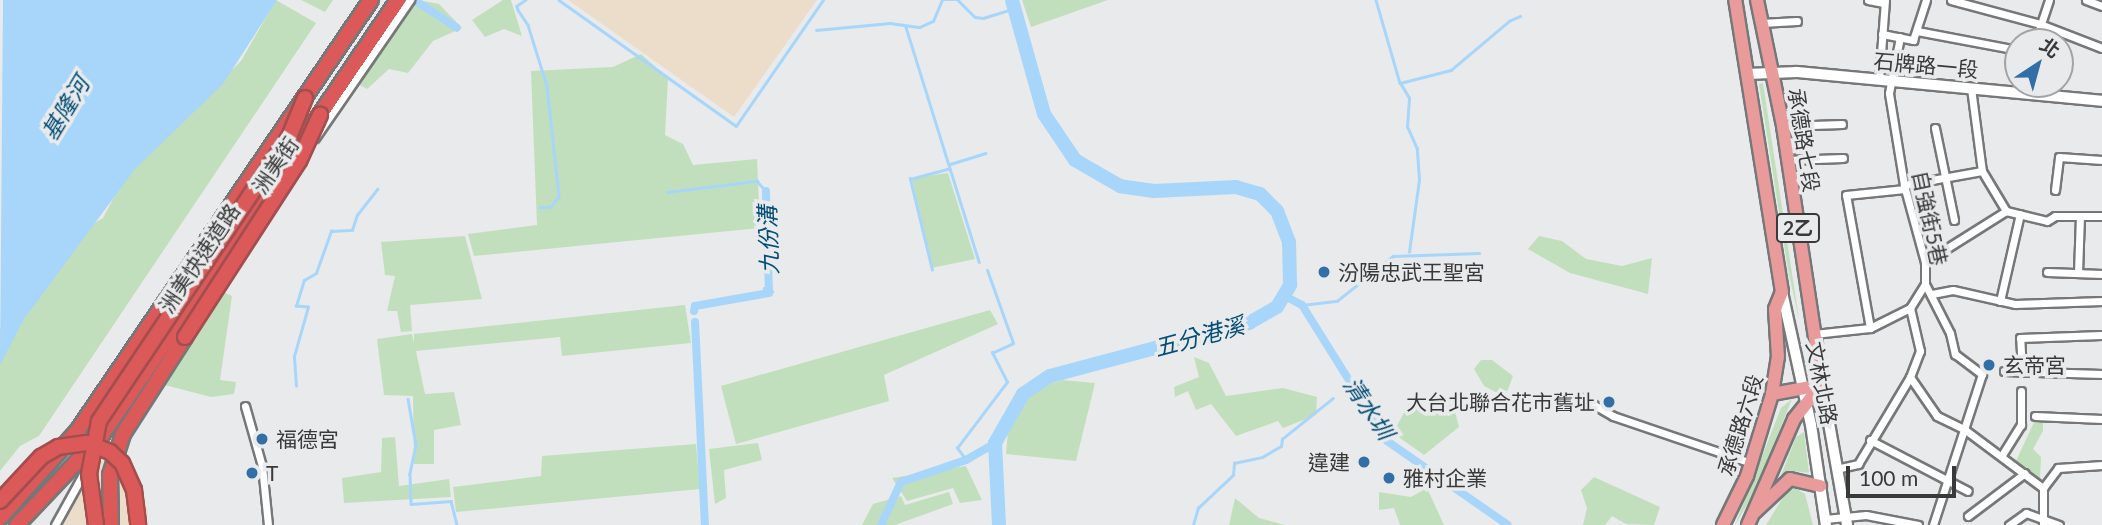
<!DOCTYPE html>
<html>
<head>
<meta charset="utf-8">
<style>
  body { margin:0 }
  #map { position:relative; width:2102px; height:525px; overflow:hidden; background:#e9eaeb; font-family:Lato,"Noto Sans TC",sans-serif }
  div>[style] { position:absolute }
  .industrial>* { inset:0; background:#ecddca }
  .green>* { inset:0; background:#c2dfbd }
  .water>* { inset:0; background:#a7d6fa }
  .stream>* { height:2.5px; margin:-1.25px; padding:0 1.25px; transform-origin:1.25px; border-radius:1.25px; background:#a7d6fa }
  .canal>* { height:8px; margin:-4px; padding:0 4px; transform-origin:4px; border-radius:4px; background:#a7d6fa }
  .river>* { height:14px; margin:-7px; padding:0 7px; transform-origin:7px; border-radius:7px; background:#a7d6fa }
  .roads { filter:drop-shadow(2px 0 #767778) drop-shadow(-2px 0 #767778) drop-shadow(0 2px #767778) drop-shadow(0 -2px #767778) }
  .street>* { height:7px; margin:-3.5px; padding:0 3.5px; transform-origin:3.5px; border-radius:3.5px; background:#fff }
  .secondary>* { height:10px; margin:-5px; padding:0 5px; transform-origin:5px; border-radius:5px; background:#fff }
  .primary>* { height:12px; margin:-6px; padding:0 6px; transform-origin:6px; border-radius:6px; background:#e99b9b }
  .highway>* { height:14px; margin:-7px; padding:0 7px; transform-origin:7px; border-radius:7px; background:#db5959 }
  .bridges { filter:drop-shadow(2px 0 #a24e4e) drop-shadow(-2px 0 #a24e4e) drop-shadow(0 2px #a24e4e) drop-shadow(0 -2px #a24e4e) }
  .highway-bridge>* { height:14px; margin:-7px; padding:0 7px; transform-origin:7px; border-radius:7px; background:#db5959 }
  .dots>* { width:19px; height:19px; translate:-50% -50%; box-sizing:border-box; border:4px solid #e9eaeb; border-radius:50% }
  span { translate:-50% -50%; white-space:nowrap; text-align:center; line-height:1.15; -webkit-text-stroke:7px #e9eaeb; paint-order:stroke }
  .shield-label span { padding:2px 5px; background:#e9eaeb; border:2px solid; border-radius:5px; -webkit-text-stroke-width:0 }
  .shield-label { font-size:19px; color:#39393a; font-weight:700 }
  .street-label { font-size:21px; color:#39393a }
  .poi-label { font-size:21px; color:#39393a }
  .left { translate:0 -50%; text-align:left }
  .right { translate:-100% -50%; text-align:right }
  .water-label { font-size:23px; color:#024d76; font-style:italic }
  .north { position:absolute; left:2004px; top:28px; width:70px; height:70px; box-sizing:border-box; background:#e9eaeb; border:2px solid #a3a3a4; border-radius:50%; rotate:36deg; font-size:19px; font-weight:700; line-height:28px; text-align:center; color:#39393a }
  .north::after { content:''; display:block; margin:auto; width:24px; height:32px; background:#316fa6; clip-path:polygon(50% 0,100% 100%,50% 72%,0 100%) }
  .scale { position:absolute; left:1846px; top:466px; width:110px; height:32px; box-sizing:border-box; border:4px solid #39393a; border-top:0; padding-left:9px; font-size:21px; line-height:24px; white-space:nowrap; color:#39393a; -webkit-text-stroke:5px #e9eaeb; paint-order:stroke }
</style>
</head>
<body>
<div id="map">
  <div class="industrial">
    <i style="clip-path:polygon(568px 0,817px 0,734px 117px)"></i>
    <i style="clip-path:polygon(101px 460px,131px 472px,148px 510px,146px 525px,61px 525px)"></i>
  </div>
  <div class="green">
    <i style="clip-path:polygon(276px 0,316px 23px,39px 436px,20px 446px,0 471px,0 329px,91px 225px,103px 218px,124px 178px,241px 61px)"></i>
    <i style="clip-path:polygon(301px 0,333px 0,325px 12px)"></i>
    <i style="clip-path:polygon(418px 0,439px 4px,462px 28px,433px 41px,408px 73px,389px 69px,367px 89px,358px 84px)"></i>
    <i style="clip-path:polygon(503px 0,511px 0,522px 36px,504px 29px,485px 37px,472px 20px)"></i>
    <i style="clip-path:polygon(1022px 0,1108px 0,1031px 27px)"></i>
    <i style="clip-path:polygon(641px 54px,668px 78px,665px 135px,683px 144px,693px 165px,757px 159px,760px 228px,474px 256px,468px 234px,537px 225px,531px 71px,613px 67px)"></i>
    <i style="clip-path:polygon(1763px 83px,1799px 319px,1788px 270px,1759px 84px)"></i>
    <i style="clip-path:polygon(948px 173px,975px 259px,931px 268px,912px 178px)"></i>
    <i style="clip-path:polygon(465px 236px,482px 299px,410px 305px,412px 331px,401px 332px,397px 311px,387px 311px,395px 276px,385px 275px,381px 242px)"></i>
    <i style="clip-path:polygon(1539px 236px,1562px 241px,1586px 259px,1622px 266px,1652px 258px,1648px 294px,1570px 273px,1528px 249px)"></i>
    <i style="clip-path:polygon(223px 292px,232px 296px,220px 380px,236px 382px,234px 394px,211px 397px,161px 384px)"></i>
    <i style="clip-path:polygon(685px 305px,691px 343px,562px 356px,560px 337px,416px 351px,425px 394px,454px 392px,461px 425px,434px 430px,434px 464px,414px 464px,413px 396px,384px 395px,377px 339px,412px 334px,414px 343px,414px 334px)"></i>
    <i style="clip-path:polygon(990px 310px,998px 324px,884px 375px,889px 401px,736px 444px,721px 386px)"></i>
    <i style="clip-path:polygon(1194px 357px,1209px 363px,1226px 396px,1283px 388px,1317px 397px,1316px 415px,1283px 428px,1278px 421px,1236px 436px,1211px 404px,1196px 410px,1188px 391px,1175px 397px,1174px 387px,1199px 377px)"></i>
    <i style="clip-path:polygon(1481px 360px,1492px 360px,1513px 376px,1505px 397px,1484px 386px,1474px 369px)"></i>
    <i style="clip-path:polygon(1062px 380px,1095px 383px,1076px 461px,1006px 454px,1009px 419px,1037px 388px)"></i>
    <i style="clip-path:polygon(1792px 399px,1754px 493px,1735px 525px,1781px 408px)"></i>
    <i style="clip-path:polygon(1410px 402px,1433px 413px,1453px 404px,1459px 427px,1424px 455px,1393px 433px)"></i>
    <i style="clip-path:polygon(2035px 420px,2043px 420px,2043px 431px,2033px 449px,2041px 457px,2040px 480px,2016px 461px)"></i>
    <i style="clip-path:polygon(1804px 432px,1809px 473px,1793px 471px,1780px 478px,1796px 437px)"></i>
    <i style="clip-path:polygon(395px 437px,399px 486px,449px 479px,451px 497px,344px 503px,342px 478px,381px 472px,382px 438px)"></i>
    <i style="clip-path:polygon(758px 443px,762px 460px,724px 470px,726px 498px,715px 504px,709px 449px)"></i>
    <i style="clip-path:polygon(696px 444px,700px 489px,456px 512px,453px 487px,541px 476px,542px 456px)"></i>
    <i style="clip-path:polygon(966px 466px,982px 500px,960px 503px,953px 488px,907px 501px,892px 478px)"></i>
    <i style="clip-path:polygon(1594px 477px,1660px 507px,1654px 525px,1626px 524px,1612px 516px,1605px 525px,1583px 525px,1587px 508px,1581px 490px)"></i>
    <i style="clip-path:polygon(1427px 488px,1444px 525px,1400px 525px,1394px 508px,1379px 510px,1379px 492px,1411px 497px)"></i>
    <i style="clip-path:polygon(1795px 488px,1805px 494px,1813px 525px,1766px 525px,1785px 494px)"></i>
    <i style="clip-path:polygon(949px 492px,953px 504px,895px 525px,862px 525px,873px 504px,901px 496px,905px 505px)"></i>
    <i style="clip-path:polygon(1235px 498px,1259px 518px,1285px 525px,1229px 525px)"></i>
  </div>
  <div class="water">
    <i style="clip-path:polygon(3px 0,277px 0,223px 84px,135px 169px,24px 319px,0 365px)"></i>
  </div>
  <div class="stream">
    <i style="left:526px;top:0;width:11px;rotate:146deg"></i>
    <i style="left:517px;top:6px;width:4px;rotate:76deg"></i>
    <i style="left:518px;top:10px;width:18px;rotate:56deg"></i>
    <i style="left:528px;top:25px;width:64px;rotate:72.7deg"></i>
    <i style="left:547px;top:86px;width:112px;rotate:83.8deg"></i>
    <i style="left:559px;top:197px;width:13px;rotate:129deg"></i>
    <i style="left:551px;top:207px;width:11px;rotate:175deg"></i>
    <i style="left:559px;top:0;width:217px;rotate:35.4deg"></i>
    <i style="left:736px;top:126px;width:153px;rotate:-55.4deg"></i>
    <i style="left:1376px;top:0;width:86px;rotate:73.9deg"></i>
    <i style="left:906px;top:27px;width:246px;rotate:72.7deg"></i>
    <i style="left:816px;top:30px;width:74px;rotate:-5.4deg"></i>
    <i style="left:890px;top:23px;width:30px;rotate:8deg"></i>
    <i style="left:920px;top:27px;width:14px;rotate:-25deg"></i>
    <i style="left:933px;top:21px;width:23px;rotate:-67deg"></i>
    <i style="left:942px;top:0;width:16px"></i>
    <i style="left:958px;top:0;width:24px;rotate:45deg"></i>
    <i style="left:975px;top:17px;width:8px;rotate:7deg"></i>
    <i style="left:983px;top:18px;width:34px;rotate:-17deg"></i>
    <i style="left:950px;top:164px;width:37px;rotate:-17deg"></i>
    <i style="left:667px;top:192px;width:91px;rotate:-7deg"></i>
    <i style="left:757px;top:181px;width:13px;rotate:48deg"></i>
    <i style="left:1409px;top:252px;width:73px;rotate:-82.1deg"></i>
    <i style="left:1419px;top:180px;width:31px;rotate:-94deg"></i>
    <i style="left:1417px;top:149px;width:24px;rotate:-114deg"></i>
    <i style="left:1407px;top:127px;width:29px;rotate:-86deg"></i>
    <i style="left:1409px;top:98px;width:17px;rotate:-121deg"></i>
    <i style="left:1400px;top:83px;width:53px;rotate:-14.3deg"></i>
    <i style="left:1451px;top:70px;width:76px;rotate:-40.2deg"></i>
    <i style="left:1509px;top:21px;width:12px;rotate:-24deg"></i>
    <i style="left:932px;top:270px;width:94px;rotate:-103.6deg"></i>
    <i style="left:910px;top:179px;width:39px;rotate:-15deg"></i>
    <i style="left:764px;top:288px;width:9px;rotate:21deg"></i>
    <i style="left:1302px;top:305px;width:35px;rotate:-7deg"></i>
    <i style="left:1337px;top:301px;width:72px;rotate:-38.8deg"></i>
    <i style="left:1393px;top:256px;width:86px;rotate:-2deg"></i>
    <i style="left:296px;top:386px;width:30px;rotate:-94deg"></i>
    <i style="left:294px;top:356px;width:51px;rotate:-74.1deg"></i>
    <i style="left:308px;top:307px;width:12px;rotate:-175deg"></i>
    <i style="left:296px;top:306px;width:27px;rotate:-73deg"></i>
    <i style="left:304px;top:280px;width:14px;rotate:-30deg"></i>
    <i style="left:316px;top:273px;width:45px;rotate:-70.3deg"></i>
    <i style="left:331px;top:231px;width:21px;rotate:-3deg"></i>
    <i style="left:352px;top:230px;width:16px;rotate:-72deg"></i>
    <i style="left:357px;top:215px;width:33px;rotate:-52deg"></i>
    <i style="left:408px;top:399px;width:47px;rotate:80.1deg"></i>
    <i style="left:416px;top:445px;width:30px;rotate:102deg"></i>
    <i style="left:410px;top:474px;width:30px;rotate:88deg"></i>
    <i style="left:411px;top:504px;width:40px;rotate:-4.3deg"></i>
    <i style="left:451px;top:501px;width:25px;rotate:76deg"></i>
    <i style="left:966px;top:460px;width:15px;rotate:-127deg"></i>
    <i style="left:957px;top:448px;width:83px;rotate:-52.9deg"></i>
    <i style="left:1007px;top:382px;width:33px;rotate:-117deg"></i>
    <i style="left:992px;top:353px;width:23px;rotate:-25deg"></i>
    <i style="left:1013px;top:343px;width:77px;rotate:-109.6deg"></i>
    <i style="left:1193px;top:525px;width:18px;rotate:-74deg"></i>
    <i style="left:1198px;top:508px;width:48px;rotate:-43.3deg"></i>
    <i style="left:1233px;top:475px;width:12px;rotate:-85deg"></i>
    <i style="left:1234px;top:463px;width:29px;rotate:-12deg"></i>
    <i style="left:1262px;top:457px;width:22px;rotate:-30deg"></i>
    <i style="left:1281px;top:446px;width:7px;rotate:-82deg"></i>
    <i style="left:1282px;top:439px;width:65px;rotate:-38.8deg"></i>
  </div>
  <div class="canal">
    <i style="left:419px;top:3px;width:45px;rotate:33.3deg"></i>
    <i style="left:1285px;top:296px;width:19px;rotate:28deg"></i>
    <i style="left:1302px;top:305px;width:160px;rotate:58deg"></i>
    <i style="left:1387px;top:441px;width:147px;rotate:34.8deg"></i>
    <i style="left:694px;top:311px;width:5px;rotate:-79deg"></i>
    <i style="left:695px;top:306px;width:75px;rotate:-10deg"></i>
    <i style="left:769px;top:293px;width:102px;rotate:-91.7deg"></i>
    <i style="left:695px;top:322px;width:203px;rotate:87.2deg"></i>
    <i style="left:881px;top:525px;width:47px;rotate:-65.1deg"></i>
    <i style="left:901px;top:482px;width:69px;rotate:-18.7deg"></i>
    <i style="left:966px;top:460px;width:34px;rotate:-30deg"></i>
  </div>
  <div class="river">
    <i style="left:999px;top:525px;width:82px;rotate:-92.8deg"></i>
    <i style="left:995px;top:443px;width:56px;rotate:-60.3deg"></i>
    <i style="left:1023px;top:394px;width:32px;rotate:-34deg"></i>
    <i style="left:1050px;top:376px;width:206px;rotate:-14.9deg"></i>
    <i style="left:1249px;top:323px;width:32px;rotate:-30deg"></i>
    <i style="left:1277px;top:307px;width:26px;rotate:-59deg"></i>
    <i style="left:1290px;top:285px;width:43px;rotate:-91.3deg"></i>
    <i style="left:1289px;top:242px;width:33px;rotate:-111deg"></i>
    <i style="left:1277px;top:211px;width:24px;rotate:-135deg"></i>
    <i style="left:1260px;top:194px;width:25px;rotate:-164deg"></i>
    <i style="left:1236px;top:187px;width:82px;rotate:177.2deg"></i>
    <i style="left:1154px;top:191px;width:34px;rotate:-172deg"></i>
    <i style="left:1120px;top:186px;width:52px;rotate:-150deg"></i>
    <i style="left:1075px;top:160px;width:55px;rotate:-124deg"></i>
    <i style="left:1044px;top:114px;width:118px;rotate:-105.7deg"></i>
  </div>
  <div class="roads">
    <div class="street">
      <i style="left:1868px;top:0;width:16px;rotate:11deg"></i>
      <i style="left:1951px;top:0;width:92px;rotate:15.1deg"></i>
      <i style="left:2040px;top:24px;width:66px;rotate:21.2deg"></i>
      <i style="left:2086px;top:0;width:17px;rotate:21deg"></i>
      <i style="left:1761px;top:23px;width:36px;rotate:-3deg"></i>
      <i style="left:1917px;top:31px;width:103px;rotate:10.7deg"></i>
      <i style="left:1882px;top:34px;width:32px;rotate:11deg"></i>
      <i style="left:1913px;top:40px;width:42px;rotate:-72deg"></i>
      <i style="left:2035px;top:42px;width:44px;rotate:-71.6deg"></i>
      <i style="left:1879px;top:80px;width:80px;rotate:-85.7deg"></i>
      <i style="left:1971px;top:88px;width:84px;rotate:82.5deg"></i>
      <i style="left:1982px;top:171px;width:47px;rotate:59deg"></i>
      <i style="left:2006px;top:211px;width:42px;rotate:13.7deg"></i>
      <i style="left:2047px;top:221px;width:9px;rotate:-32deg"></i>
      <i style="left:2055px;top:216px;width:47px"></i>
      <i style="left:1783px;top:126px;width:59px;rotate:-1.9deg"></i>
      <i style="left:1935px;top:128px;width:94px;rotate:78.3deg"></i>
      <i style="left:315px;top:138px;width:168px;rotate:-55.5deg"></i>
      <i style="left:1788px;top:160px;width:55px;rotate:-2.1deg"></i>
      <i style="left:1904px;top:185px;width:79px;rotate:-10.2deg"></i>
      <i style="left:2055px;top:190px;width:33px;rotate:-83deg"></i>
      <i style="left:2059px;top:157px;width:43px;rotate:4deg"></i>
      <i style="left:1925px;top:262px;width:96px;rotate:-32.2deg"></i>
      <i style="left:2047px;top:272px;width:55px;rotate:2.1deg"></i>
      <i style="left:2078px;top:273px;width:57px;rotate:-88deg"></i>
      <i style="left:1925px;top:284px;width:55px;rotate:63deg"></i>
      <i style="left:1950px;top:333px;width:22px;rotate:77deg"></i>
      <i style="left:1955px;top:354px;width:34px;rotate:37deg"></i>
      <i style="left:1982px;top:374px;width:159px;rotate:108deg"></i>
      <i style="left:1932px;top:294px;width:21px;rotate:-11deg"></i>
      <i style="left:1953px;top:290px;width:64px;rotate:12.7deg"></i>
      <i style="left:2015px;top:304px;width:87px;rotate:-2deg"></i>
      <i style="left:2000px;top:301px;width:89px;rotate:-77.1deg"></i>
      <i style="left:1870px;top:328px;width:135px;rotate:-100.2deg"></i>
      <i style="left:1846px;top:195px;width:59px;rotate:-5.8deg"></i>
      <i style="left:1814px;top:334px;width:56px;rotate:-6.1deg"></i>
      <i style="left:1870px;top:328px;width:45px;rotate:-26.6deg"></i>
      <i style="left:2004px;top:371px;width:98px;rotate:1.8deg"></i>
      <i style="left:2022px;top:372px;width:34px;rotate:-93deg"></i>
      <i style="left:2020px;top:338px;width:81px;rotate:-2.1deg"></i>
      <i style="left:1910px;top:377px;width:47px;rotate:55.3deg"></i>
      <i style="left:1937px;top:416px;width:30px;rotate:26deg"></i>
      <i style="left:1964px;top:429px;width:99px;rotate:36.8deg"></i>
      <i style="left:2043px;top:488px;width:37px;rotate:90deg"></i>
      <i style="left:1582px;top:398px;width:36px;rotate:30deg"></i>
      <i style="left:1613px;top:416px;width:146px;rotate:18.8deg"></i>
      <i style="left:245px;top:406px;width:62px;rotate:74.2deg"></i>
      <i style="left:262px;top:466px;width:59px;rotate:84.2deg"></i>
      <i style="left:2035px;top:416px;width:67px;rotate:2.6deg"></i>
      <i style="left:1870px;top:440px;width:110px;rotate:27.5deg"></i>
      <i style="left:2002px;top:455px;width:36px;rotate:-58deg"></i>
      <i style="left:2021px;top:425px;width:34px;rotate:-90deg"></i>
      <i style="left:1836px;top:469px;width:23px;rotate:-13deg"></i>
      <i style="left:1858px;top:464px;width:101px;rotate:-59.1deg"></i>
      <i style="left:1910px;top:377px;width:28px;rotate:-69deg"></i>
      <i style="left:1920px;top:351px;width:44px;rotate:-103.1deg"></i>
      <i style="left:1910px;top:308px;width:28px;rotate:-58deg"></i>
      <i style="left:1925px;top:284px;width:22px;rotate:-90deg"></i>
      <i style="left:1925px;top:262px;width:80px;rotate:-105.3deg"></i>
      <i style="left:1904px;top:185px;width:93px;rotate:-99.3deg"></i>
      <i style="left:1889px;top:93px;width:57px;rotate:-78.9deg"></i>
      <i style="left:2043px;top:488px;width:25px;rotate:-53deg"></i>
      <i style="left:2058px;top:468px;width:44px;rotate:-3.9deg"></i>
      <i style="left:1968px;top:516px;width:71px;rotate:-37deg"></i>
      <i style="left:1825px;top:519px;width:41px;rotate:-5.6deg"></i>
      <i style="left:1866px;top:515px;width:53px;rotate:10.9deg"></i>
      <i style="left:55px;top:525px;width:66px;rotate:-61.1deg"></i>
      <i style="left:2009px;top:525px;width:21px;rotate:-35deg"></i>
      <i style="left:2026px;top:513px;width:35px;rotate:20deg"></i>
    </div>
    <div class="secondary">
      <i style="left:1747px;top:74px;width:50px;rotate:-2.3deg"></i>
      <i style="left:1797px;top:72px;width:306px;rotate:5.4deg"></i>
      <i style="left:1782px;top:292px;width:136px;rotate:77.7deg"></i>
      <i style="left:1811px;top:425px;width:101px;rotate:81.5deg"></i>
      <i style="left:1822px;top:384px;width:143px;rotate:79.9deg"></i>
    </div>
    <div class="primary">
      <i style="left:1757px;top:0;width:129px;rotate:78.3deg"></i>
      <i style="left:1783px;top:126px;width:261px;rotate:81.4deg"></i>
      <i style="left:1772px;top:394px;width:51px;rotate:-10.2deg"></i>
      <i style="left:1755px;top:512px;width:48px;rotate:-43.3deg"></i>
      <i style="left:1790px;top:479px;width:31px;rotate:13deg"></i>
      <i style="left:1723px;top:525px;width:55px;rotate:-63.9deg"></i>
      <i style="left:1747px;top:476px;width:86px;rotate:-73deg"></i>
      <i style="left:1772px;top:394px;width:37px;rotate:-81deg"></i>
      <i style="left:1778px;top:357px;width:48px;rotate:-93.6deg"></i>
      <i style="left:1775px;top:309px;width:18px;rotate:-68deg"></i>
      <i style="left:1782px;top:292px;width:296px;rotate:-99.1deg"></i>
      <i style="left:1748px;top:525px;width:116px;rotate:-66.5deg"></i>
      <i style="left:1794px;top:419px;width:45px;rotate:-51.3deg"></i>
    </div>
    <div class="highway">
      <i style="left:0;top:518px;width:118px;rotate:-48.4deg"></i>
      <i style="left:78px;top:430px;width:520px;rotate:-55.73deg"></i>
      <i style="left:17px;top:525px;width:124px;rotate:-46.6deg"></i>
      <i style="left:102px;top:435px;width:526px;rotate:-55.77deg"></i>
      <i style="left:111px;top:525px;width:50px;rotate:-91.1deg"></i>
      <i style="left:110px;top:475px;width:43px;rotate:-72.4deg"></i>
      <i style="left:123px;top:434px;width:115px;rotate:-57.4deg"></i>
    </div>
  </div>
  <div class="bridges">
    <div class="highway-bridge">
      <i style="left:185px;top:337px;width:210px;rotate:-57.1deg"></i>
      <i style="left:299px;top:161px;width:51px;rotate:-65.5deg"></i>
      <i style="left:0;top:501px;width:60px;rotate:-47deg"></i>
      <i style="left:41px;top:457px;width:20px;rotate:-30deg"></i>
      <i style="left:58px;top:447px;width:29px;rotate:-8deg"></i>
      <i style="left:87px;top:443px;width:25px;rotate:21deg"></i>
      <i style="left:110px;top:452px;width:16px;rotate:43deg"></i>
      <i style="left:122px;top:463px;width:30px;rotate:66deg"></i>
      <i style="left:134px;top:490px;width:35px;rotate:83deg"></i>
      <i style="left:96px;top:525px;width:51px;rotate:-97.8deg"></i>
      <i style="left:89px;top:474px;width:54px;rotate:-79.3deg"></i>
      <i style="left:99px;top:421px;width:342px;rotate:-56.2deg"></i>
      <i style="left:289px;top:137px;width:42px;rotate:-67.7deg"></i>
    </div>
  </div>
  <div class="dots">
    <i style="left:1324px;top:272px;background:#316fa6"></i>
    <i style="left:1989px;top:365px;background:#316fa6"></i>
    <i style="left:1609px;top:402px;background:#316fa6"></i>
    <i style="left:262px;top:439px;background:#316fa6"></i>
    <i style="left:1364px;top:462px;background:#316fa6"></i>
    <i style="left:252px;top:473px;background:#316fa6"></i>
    <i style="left:1389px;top:478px;background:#316fa6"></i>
  </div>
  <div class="shield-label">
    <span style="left:1798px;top:228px">2乙</span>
  </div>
  <div class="street-label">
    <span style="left:1926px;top:65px;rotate:5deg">石牌路一段</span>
    <span style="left:1804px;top:140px;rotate:81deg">承德路七段</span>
    <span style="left:275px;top:165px;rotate:-55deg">洲美街</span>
    <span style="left:1930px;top:218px;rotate:78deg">自強街5巷</span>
    <span style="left:199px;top:258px;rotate:-56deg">洲美快速道路</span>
    <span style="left:1822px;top:383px;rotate:79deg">文林北路</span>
    <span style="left:1740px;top:425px;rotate:-73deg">承德路六段</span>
  </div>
  <div class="poi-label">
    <span class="left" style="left:1338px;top:272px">汾陽忠武王聖宮</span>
    <span class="left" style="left:2003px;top:365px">玄帝宮</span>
    <span class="right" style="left:1595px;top:402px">大台北聯合花市舊址</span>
    <span class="left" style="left:276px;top:439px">福德宮</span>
    <span class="right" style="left:1350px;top:462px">違建</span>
    <span class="left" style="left:266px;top:473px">T</span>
    <span class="left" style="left:1403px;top:478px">雅村企業</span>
  </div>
  <div class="water-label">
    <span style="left:65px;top:108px;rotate:-59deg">基隆河</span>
    <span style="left:768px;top:240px;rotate:-92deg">九份溝</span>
    <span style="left:1199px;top:336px;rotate:-15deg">五分港溪</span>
    <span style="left:1369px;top:408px;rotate:56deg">清水圳</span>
  </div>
  <div class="north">北</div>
  <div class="scale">100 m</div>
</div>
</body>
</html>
